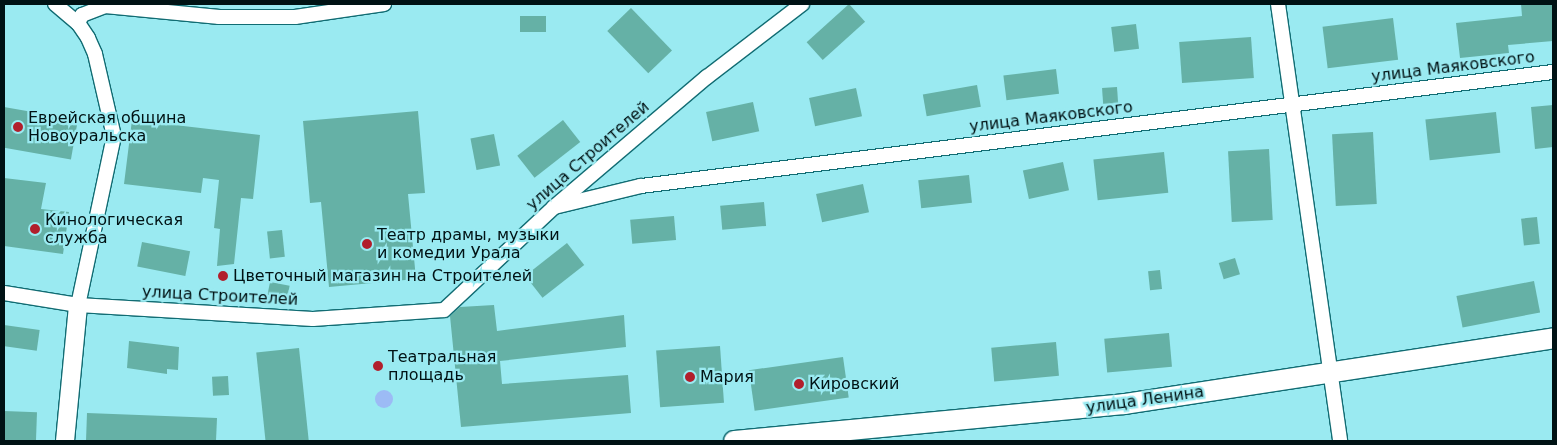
<!DOCTYPE html>
<html>
<head>
<meta charset="utf-8">
<style>
  body { margin:0 }
  #map { position:relative; width:1557px; height:445px; overflow:hidden; background:#9aeaf1; font-family:"DejaVu Sans",sans-serif }
  div>[style] { position:absolute }
  .water>* { inset:0; background:#9cbbf5 }
  .round { border-radius:50% }
  .building>* { inset:0; background:#65b1a6; transform-origin:0 0 }
  .roads { filter:drop-shadow(1px 0 #116c73) drop-shadow(-1px 0 #116c73) drop-shadow(0 1px #116c73) drop-shadow(0 -1px #116c73) }
  .minor>* { height:14px; margin:-7px; padding:0 7px; transform-origin:7px; border-radius:7px; background:#fff }
  .tertiary>* { height:18px; margin:-9px; padding:0 9px; transform-origin:9px; border-radius:9px; background:#fff }
  .secondary>* { height:20px; margin:-10px; padding:0 10px; transform-origin:10px; border-radius:10px; background:#fff }
  .dots>* { width:14px; height:14px; translate:-50% -50%; box-sizing:border-box; border:2px solid #9aeaf1; border-radius:50% }
  span { translate:-50% -50%; white-space:nowrap; text-align:center; line-height:1.15; -webkit-text-stroke:4.5px #9aeaf1; paint-order:stroke }
  .street-label { font-size:16px; color:#001214 }
  .poi-label { font-size:16px; color:#001214 }
  .left { translate:0 -50%; text-align:left }
  .frame { position:absolute; inset:0; border:5px solid #001214; pointer-events:none }
</style>
</head>
<body>
<div id="map">
  <div class="water">
    <i class="round" style="left:375px;top:390px;width:18px;height:18px"></i>
  </div>
  <div class="building">
    <i style="left:849px;top:4px;width:24px;height:57px;rotate:48deg"></i>
    <i style="clip-path:polygon(1521px 4px,1553px 4px,1553px 41px,1508px 45px,1509px 53px,1460px 58px,1456px 23px,1522px 16px)"></i>
    <i style="left:631px;top:8px;width:59px;height:33px;rotate:46deg"></i>
    <i style="left:520px;top:16px;width:26px;height:16px"></i>
    <i style="left:1393px;top:18px;width:42px;height:71px;rotate:83deg"></i>
    <i style="left:1136px;top:24px;width:25px;height:25px;rotate:83deg"></i>
    <i style="left:1251px;top:37px;width:41px;height:72px;rotate:86deg"></i>
    <i style="left:1056px;top:69px;width:25px;height:53px;rotate:83deg"></i>
    <i style="left:977px;top:85px;width:22px;height:55px;rotate:80deg"></i>
    <i style="left:1117px;top:87px;width:16px;height:15px;rotate:86deg"></i>
    <i style="left:856px;top:88px;width:29px;height:48px;rotate:78deg"></i>
    <i style="left:753px;top:102px;width:30px;height:48px;rotate:78deg"></i>
    <i style="clip-path:polygon(1553px 105px,1553px 147px,1535px 149px,1531px 107px)"></i>
    <i style="left:4px;top:107px;width:75px;height:40px;rotate:10deg"></i>
    <i style="clip-path:polygon(418px 111px,425px 193px,408px 194px,416px 279px,329px 287px,321px 202px,310px 203px,303px 121px)"></i>
    <i style="left:1496px;top:112px;width:41px;height:71px;rotate:84deg"></i>
    <i style="clip-path:polygon(132px 120px,260px 135px,253px 199px,241px 198px,234px 264px,217px 266px,220px 229px,214px 228px,219px 180px,203px 178px,201px 193px,124px 184px)"></i>
    <i style="left:563px;top:120px;width:28px;height:58px;rotate:52deg"></i>
    <i style="left:1373px;top:132px;width:72px;height:41px;rotate:87deg"></i>
    <i style="left:494px;top:134px;width:32px;height:24px;rotate:79deg"></i>
    <i style="left:1269px;top:149px;width:71px;height:41px;rotate:87deg"></i>
    <i style="left:1164px;top:152px;width:41px;height:71px;rotate:84deg"></i>
    <i style="left:1063px;top:162px;width:29px;height:41px;rotate:78deg"></i>
    <i style="left:969px;top:175px;width:28px;height:51px;rotate:84deg"></i>
    <i style="clip-path:polygon(4px 178px,46px 183px,41px 209px,69px 212px,63px 254px,4px 246px)"></i>
    <i style="left:863px;top:184px;width:29px;height:48px;rotate:78deg"></i>
    <i style="left:764px;top:202px;width:24px;height:44px;rotate:85deg"></i>
    <i style="left:674px;top:216px;width:24px;height:44px;rotate:85deg"></i>
    <i style="left:1537px;top:217px;width:27px;height:16px;rotate:84deg"></i>
    <i style="left:282px;top:230px;width:27px;height:15px;rotate:84deg"></i>
    <i style="left:142px;top:242px;width:49px;height:25px;rotate:11deg"></i>
    <i style="left:567px;top:243px;width:28px;height:53px;rotate:52deg"></i>
    <i style="left:1235px;top:258px;width:17px;height:17px;rotate:73deg"></i>
    <i style="left:1160px;top:270px;width:19px;height:12px;rotate:84deg"></i>
    <i style="left:1534px;top:281px;width:32px;height:79px;rotate:79deg"></i>
    <i style="left:270px;top:282px;width:20px;height:13px;rotate:11deg"></i>
    <i style="clip-path:polygon(494px 305px,497px 331px,624px 315px,626px 347px,500px 361px,502px 384px,628px 375px,631px 413px,461px 427px,450px 316px,460px 307px)"></i>
    <i style="left:4px;top:325px;width:36px;height:21px;rotate:8deg"></i>
    <i style="left:1169px;top:333px;width:34px;height:65px;rotate:85deg"></i>
    <i style="clip-path:polygon(129px 341px,179px 347px,178px 370px,167px 369px,167px 374px,127px 368px)"></i>
    <i style="left:1056px;top:342px;width:34px;height:65px;rotate:85deg"></i>
    <i style="left:720px;top:346px;width:57px;height:64px;rotate:86deg"></i>
    <i style="left:299px;top:348px;width:93px;height:43px;rotate:84deg"></i>
    <i style="left:843px;top:357px;width:41px;height:95px;rotate:82deg"></i>
    <i style="left:228px;top:376px;width:19px;height:16px;rotate:87deg"></i>
    <i style="left:4px;top:411px;width:33px;height:30px;rotate:2deg"></i>
    <i style="clip-path:polygon(87px 413px,217px 418px,216px 441px,86px 441px)"></i>
  </div>
  <div class="roads">
    <div class="minor">
      <i style="left:55px;top:4px;width:30px;rotate:40deg"></i>
      <i style="left:78px;top:23px;width:18px;rotate:56deg"></i>
      <i style="left:88px;top:38px;width:17px;rotate:66deg"></i>
      <i style="left:95px;top:54px;width:84px;rotate:77deg"></i>
      <i style="left:114px;top:136px;width:173px;rotate:102deg"></i>
      <i style="left:1278px;top:4px;width:441px;rotate:81.9deg"></i>
      <i style="left:78px;top:23px;width:9px;rotate:-63deg"></i>
      <i style="left:82px;top:15px;width:25px;rotate:-21deg"></i>
      <i style="left:105px;top:6px;width:115px;rotate:5.5deg"></i>
      <i style="left:219px;top:17px;width:76px"></i>
      <i style="left:295px;top:17px;width:90px;rotate:-8.3deg"></i>
      <i style="left:554px;top:207px;width:89px;rotate:-13.6deg"></i>
      <i style="left:641px;top:186px;width:919px;rotate:-7.13deg"></i>
      <i style="left:4px;top:293px;width:75px;rotate:9.2deg"></i>
      <i style="left:78px;top:305px;width:235px;rotate:3.4deg"></i>
      <i style="left:313px;top:319px;width:131px;rotate:-3.9deg"></i>
      <i style="left:444px;top:310px;width:151px;rotate:-43.1deg"></i>
      <i style="left:554px;top:207px;width:201px;rotate:-40.4deg"></i>
      <i style="left:707px;top:77px;width:120px;rotate:-37.5deg"></i>
    </div>
    <div class="tertiary">
      <i style="left:65px;top:441px;width:137px;rotate:-84.5deg"></i>
    </div>
    <div class="secondary">
      <i style="left:734px;top:441px;width:392px;rotate:-5.4deg"></i>
      <i style="left:1124px;top:404px;width:434px;rotate:-8.7deg"></i>
    </div>
  </div>
  <div class="dots">
    <i style="left:18px;top:127px;background:#b11f2c"></i>
    <i style="left:35px;top:229px;background:#b11f2c"></i>
    <i style="left:367px;top:244px;background:#b11f2c"></i>
    <i style="left:223px;top:276px;background:#b11f2c"></i>
    <i style="left:378px;top:366px;background:#b11f2c"></i>
    <i style="left:690px;top:377px;background:#b11f2c"></i>
    <i style="left:799px;top:384px;background:#b11f2c"></i>
  </div>
  <div class="street-label">
    <span style="left:1453px;top:67px;rotate:-7deg">улица Маяковского</span>
    <span style="left:1051px;top:117px;rotate:-7deg">улица Маяковского</span>
    <span style="left:588px;top:156px;rotate:-41deg">улица Строителей</span>
    <span style="left:220px;top:296px;rotate:3deg">улица Строителей</span>
    <span style="left:1145px;top:400px;rotate:-8deg">улица Ленина</span>
  </div>
  <div class="poi-label">
    <span class="left" style="left:28px;top:127px">Еврейская община<br>Новоуральска</span>
    <span class="left" style="left:45px;top:229px">Кинологическая<br>служба</span>
    <span class="left" style="left:377px;top:244px">Театр драмы, музыки<br>и комедии Урала</span>
    <span class="left" style="left:233px;top:276px">Цветочный магазин на Строителей</span>
    <span class="left" style="left:388px;top:366px">Театральная<br>площадь</span>
    <span class="left" style="left:700px;top:377px">Мария</span>
    <span class="left" style="left:809px;top:384px">Кировский</span>
  </div>
  <div class="frame"></div>
</div>
</body>
</html>
